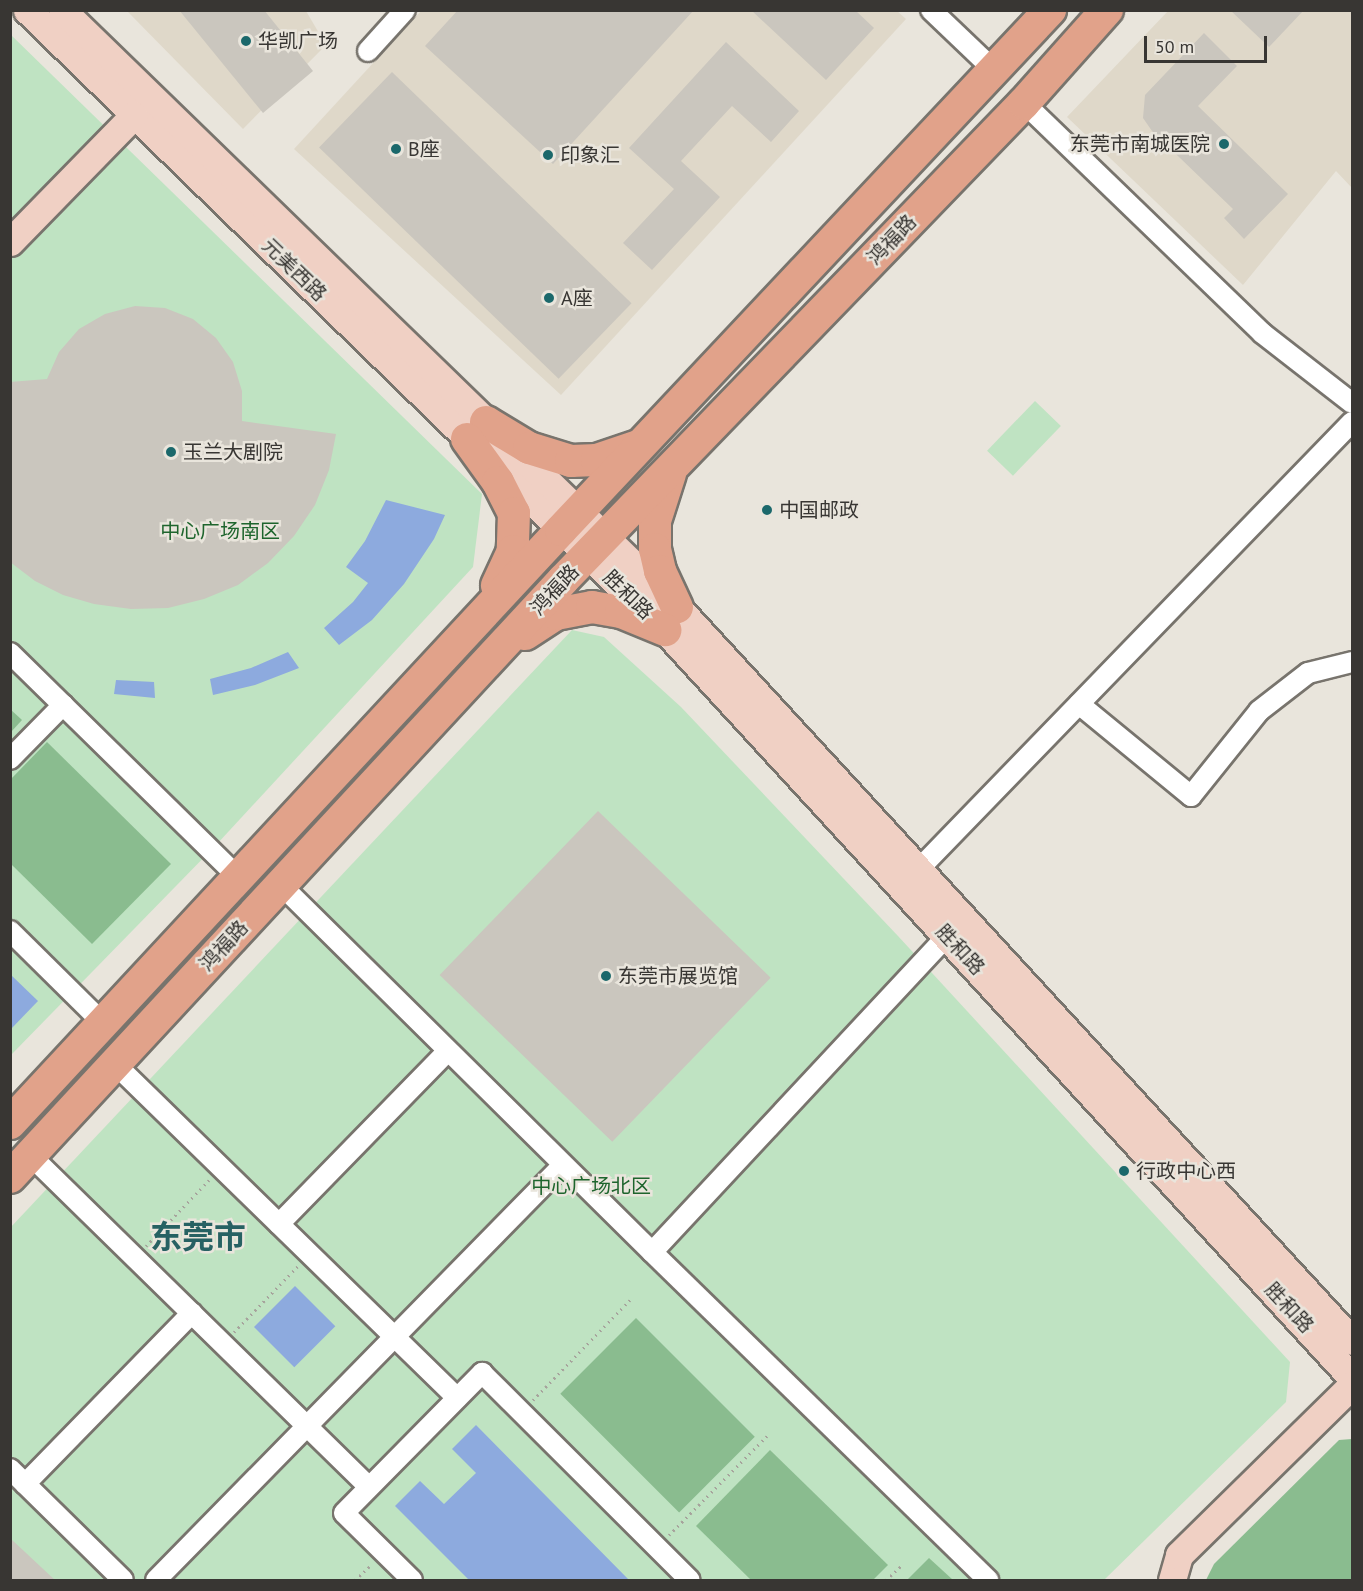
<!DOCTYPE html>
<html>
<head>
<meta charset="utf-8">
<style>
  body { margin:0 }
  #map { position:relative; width:1363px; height:1591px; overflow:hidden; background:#e9e5dc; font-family:"PT Sans","Noto Sans SC",sans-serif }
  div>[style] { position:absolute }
  .built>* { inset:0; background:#dfd8c9 }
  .green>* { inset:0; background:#bfe3c2; transform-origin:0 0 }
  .forest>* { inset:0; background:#8abc8f; transform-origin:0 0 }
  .water>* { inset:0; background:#8daade; transform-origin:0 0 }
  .building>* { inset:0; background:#cac6be; transform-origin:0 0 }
  .path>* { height:3px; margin-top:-1.5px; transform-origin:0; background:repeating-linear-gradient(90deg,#a6a39c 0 1.5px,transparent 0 6px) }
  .roads { filter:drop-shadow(2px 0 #78746d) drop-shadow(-2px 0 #78746d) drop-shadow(0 2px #78746d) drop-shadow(0 -2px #78746d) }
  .street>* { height:20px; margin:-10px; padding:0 10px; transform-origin:10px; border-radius:10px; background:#fff }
  .secondary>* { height:27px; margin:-13.5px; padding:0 13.5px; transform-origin:13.5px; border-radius:13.5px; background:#f0d0c4 }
  .primary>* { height:32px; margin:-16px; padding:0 16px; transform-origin:16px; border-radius:16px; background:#e1a28a }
  .dots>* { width:16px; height:16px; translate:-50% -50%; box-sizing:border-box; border:3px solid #e9e5dc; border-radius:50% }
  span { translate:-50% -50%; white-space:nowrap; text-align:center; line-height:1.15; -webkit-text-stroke:5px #e9e5dc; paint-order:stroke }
  .poi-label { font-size:20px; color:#383633 }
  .left { translate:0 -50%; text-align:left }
  .right { translate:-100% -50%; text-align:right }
  .street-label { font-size:20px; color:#383633 }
  .park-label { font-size:20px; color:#1e652d }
  .town-label { font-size:32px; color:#276163; font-weight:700 }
  .frame { position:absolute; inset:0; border:12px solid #383633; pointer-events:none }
  .scale { position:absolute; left:1144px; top:36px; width:123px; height:27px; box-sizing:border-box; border:3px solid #383633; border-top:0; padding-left:8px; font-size:18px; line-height:21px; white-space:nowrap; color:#383633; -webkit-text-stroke:4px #e9e5dc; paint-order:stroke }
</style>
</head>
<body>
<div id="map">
  <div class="built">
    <i style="clip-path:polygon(896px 10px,906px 19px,561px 395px,294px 149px,421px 11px)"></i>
    <i style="clip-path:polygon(127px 11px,306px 11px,326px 45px,243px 129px)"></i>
    <i style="clip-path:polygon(1168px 11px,1352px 11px,1352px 188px,1336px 171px,1243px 285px,1067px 117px)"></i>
  </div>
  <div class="green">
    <i style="clip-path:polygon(10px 34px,482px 494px,473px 567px,217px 844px,11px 1055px)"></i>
    <i style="left:1035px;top:401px;width:36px;height:69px;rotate:44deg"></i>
    <i style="clip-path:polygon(572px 630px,604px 637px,681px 707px,898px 936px,1290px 1362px,1286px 1402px,1104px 1580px,11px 1580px,10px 1228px)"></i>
  </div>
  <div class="forest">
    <i style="clip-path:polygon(10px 709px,22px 720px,11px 732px,10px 732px)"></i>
    <i style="clip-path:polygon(47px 742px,171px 864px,92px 944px,11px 864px,11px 779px)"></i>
    <i style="left:636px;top:1318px;width:168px;height:107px;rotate:45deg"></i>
    <i style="clip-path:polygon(1352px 1439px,1352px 1580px,1206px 1580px,1214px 1564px,1339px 1440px)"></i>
    <i style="clip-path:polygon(770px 1450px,888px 1565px,873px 1580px,751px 1580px,696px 1526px)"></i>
    <i style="clip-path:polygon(929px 1558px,953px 1580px,907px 1580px)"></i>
  </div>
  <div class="water">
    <i style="clip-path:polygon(386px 500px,445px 515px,434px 539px,404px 584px,372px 620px,339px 645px,324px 628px,353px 602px,368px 583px,346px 567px,365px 541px)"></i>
    <i style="clip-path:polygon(288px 652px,299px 668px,255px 685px,213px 695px,210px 679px,251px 668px)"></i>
    <i style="clip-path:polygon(116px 680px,154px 682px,155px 698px,114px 694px)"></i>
    <i style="clip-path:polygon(10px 974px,38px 1001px,11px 1029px,10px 1029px)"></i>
    <i style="left:295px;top:1286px;width:57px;height:58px;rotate:45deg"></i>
    <i style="clip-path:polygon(476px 1425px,629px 1580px,469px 1580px,395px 1506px,420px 1481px,444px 1504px,476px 1473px,452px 1449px)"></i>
  </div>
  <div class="building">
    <i style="clip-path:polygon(179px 10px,264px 10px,313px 71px,263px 113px)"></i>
    <i style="clip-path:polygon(458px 10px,694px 10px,553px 164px,425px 46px)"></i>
    <i style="clip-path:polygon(751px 10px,855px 10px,874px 28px,826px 80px)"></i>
    <i style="clip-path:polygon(1230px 10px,1304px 10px,1269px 47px)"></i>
    <i style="clip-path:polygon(1204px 33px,1237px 66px,1198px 106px,1288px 194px,1244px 239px,1224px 218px,1233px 209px,1152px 131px,1143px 118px,1145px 95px)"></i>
    <i style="clip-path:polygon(726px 42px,799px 111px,771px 142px,732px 106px,681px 161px,720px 197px,652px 270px,623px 243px,674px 189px,629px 148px)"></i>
    <i style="left:392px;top:72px;width:333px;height:105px;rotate:44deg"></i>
    <i style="clip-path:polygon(135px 306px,165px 308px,193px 319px,216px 338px,233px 362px,242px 391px,242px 421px,336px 434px,329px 470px,315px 505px,294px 536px,268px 563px,238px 585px,204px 599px,168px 608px,131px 609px,94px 604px,63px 595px,35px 581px,10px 562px,10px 382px,47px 379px,59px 352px,79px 329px,105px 314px)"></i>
    <i style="left:598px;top:811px;width:240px;height:228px;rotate:44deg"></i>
    <i style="clip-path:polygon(10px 1538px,56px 1581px,10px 1581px)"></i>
  </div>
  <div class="path">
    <i style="left:146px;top:1246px;width:93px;rotate:-46.3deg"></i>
    <i style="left:234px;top:1332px;width:92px;rotate:-45.9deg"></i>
    <i style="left:533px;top:1400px;width:141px;rotate:-45.9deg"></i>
    <i style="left:669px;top:1535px;width:142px;rotate:-45.3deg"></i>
    <i style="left:355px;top:1580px;width:22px;rotate:-43deg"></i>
    <i style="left:886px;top:1580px;width:22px;rotate:-43deg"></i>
  </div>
  <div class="roads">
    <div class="street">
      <i style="left:931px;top:10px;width:87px;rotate:43.6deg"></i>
      <i style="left:368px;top:51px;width:55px;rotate:-47.9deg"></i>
      <i style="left:1024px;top:103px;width:331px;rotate:44deg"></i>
      <i style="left:1262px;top:333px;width:114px;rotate:37.9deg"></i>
      <i style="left:10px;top:653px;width:321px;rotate:44.5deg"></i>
      <i style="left:1079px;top:704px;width:145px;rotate:39.4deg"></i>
      <i style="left:1191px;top:796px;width:109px;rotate:-51.3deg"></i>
      <i style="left:1259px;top:711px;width:62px;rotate:-37.8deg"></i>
      <i style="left:1308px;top:673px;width:45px;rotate:-14deg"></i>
      <i style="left:10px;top:759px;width:76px;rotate:-45.5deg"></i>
      <i style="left:919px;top:869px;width:622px;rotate:-45.91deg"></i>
      <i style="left:281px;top:885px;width:522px;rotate:44.69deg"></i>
      <i style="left:10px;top:931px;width:131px;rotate:44.7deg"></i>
      <i style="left:947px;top:936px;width:432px;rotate:133deg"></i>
      <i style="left:652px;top:1252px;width:470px;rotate:44.3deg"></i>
      <i style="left:115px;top:1064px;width:478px;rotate:44.3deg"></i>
      <i style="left:30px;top:1155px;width:474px;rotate:44.4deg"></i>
      <i style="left:279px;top:1224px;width:242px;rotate:-45.7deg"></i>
      <i style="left:10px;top:1469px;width:158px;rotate:44.5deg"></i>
      <i style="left:25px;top:1484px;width:239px;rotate:-45.7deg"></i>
      <i style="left:156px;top:1580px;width:581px;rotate:-45.56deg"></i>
      <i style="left:412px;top:1580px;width:95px;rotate:-135.4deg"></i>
      <i style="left:344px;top:1513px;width:197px;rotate:-45.4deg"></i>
      <i style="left:482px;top:1373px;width:293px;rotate:44.9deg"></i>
    </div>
    <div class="secondary">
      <i style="left:27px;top:10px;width:890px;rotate:44.18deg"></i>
      <i style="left:665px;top:630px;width:1016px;rotate:47.43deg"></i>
      <i style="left:62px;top:10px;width:857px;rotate:44.15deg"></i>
      <i style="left:677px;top:607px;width:997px;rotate:47.4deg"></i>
      <i style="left:10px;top:242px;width:177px;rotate:-45.7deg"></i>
      <i style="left:1172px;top:1580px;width:26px;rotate:-74deg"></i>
      <i style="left:1179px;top:1555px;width:243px;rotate:-44.5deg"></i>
    </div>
    <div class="primary">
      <i style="left:486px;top:422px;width:50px;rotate:31.2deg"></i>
      <i style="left:529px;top:448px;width:44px;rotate:17.2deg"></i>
      <i style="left:571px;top:461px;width:26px;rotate:-2deg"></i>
      <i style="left:597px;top:460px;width:43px;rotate:-18.9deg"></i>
      <i style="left:467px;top:439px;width:53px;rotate:54.2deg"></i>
      <i style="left:498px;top:482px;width:35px;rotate:63deg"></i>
      <i style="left:514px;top:513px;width:38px;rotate:92deg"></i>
      <i style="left:513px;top:551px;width:38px;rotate:115deg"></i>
      <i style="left:670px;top:474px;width:49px;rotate:107.7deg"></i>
      <i style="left:655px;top:521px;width:28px;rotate:90deg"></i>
      <i style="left:655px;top:549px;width:23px;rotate:77deg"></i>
      <i style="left:660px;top:571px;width:40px;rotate:65deg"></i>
      <i style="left:525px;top:634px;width:37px;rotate:-33deg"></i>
      <i style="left:556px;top:614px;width:37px;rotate:-11deg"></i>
      <i style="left:592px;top:607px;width:29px;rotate:10deg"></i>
      <i style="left:621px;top:612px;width:48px;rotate:22.2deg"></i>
      <i style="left:10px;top:1123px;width:809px;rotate:-47.1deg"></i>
      <i style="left:561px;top:530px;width:714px;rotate:-46.76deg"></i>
      <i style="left:10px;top:1177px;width:814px;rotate:-47.19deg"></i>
      <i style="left:563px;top:580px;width:663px;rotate:-45.98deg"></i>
      <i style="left:1024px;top:103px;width:125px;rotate:-48.3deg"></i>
    </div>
  </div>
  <div class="dots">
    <i style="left:246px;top:41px;background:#1b686b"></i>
    <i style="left:1224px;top:144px;background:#1b686b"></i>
    <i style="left:396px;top:149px;background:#1b686b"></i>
    <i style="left:548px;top:155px;background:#1b686b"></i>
    <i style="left:549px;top:298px;background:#1b686b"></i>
    <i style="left:171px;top:452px;background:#1b686b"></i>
    <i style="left:767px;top:510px;background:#1b686b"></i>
    <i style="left:606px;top:976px;background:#1b686b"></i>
    <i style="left:1124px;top:1171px;background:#1b686b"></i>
  </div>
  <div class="poi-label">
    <span class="left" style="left:258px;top:41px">华凯广场</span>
    <span class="right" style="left:1210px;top:144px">东莞市南城医院</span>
    <span class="left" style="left:408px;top:149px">B座</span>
    <span class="left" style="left:560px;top:155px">印象汇</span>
    <span class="left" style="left:561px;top:298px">A座</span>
    <span class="left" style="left:183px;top:452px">玉兰大剧院</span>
    <span class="left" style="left:779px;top:510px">中国邮政</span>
    <span class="left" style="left:618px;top:976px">东莞市展览馆</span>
    <span class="left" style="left:1136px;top:1171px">行政中心西</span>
  </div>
  <div class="street-label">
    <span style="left:892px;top:240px;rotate:-46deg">鸿福路</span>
    <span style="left:294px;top:270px;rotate:44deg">元美西路</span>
    <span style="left:555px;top:590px;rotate:-47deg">鸿福路</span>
    <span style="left:628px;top:595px;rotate:44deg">胜和路</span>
    <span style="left:224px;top:946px;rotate:-47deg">鸿福路</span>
    <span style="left:960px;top:950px;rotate:47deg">胜和路</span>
    <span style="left:1289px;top:1308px;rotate:47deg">胜和路</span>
  </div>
  <div class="park-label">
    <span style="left:220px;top:531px">中心广场南区</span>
    <span style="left:591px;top:1186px">中心广场北区</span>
  </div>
  <div class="town-label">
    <span style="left:198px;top:1236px">东莞市</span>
  </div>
  <div class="frame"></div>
  <div class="scale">50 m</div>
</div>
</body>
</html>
